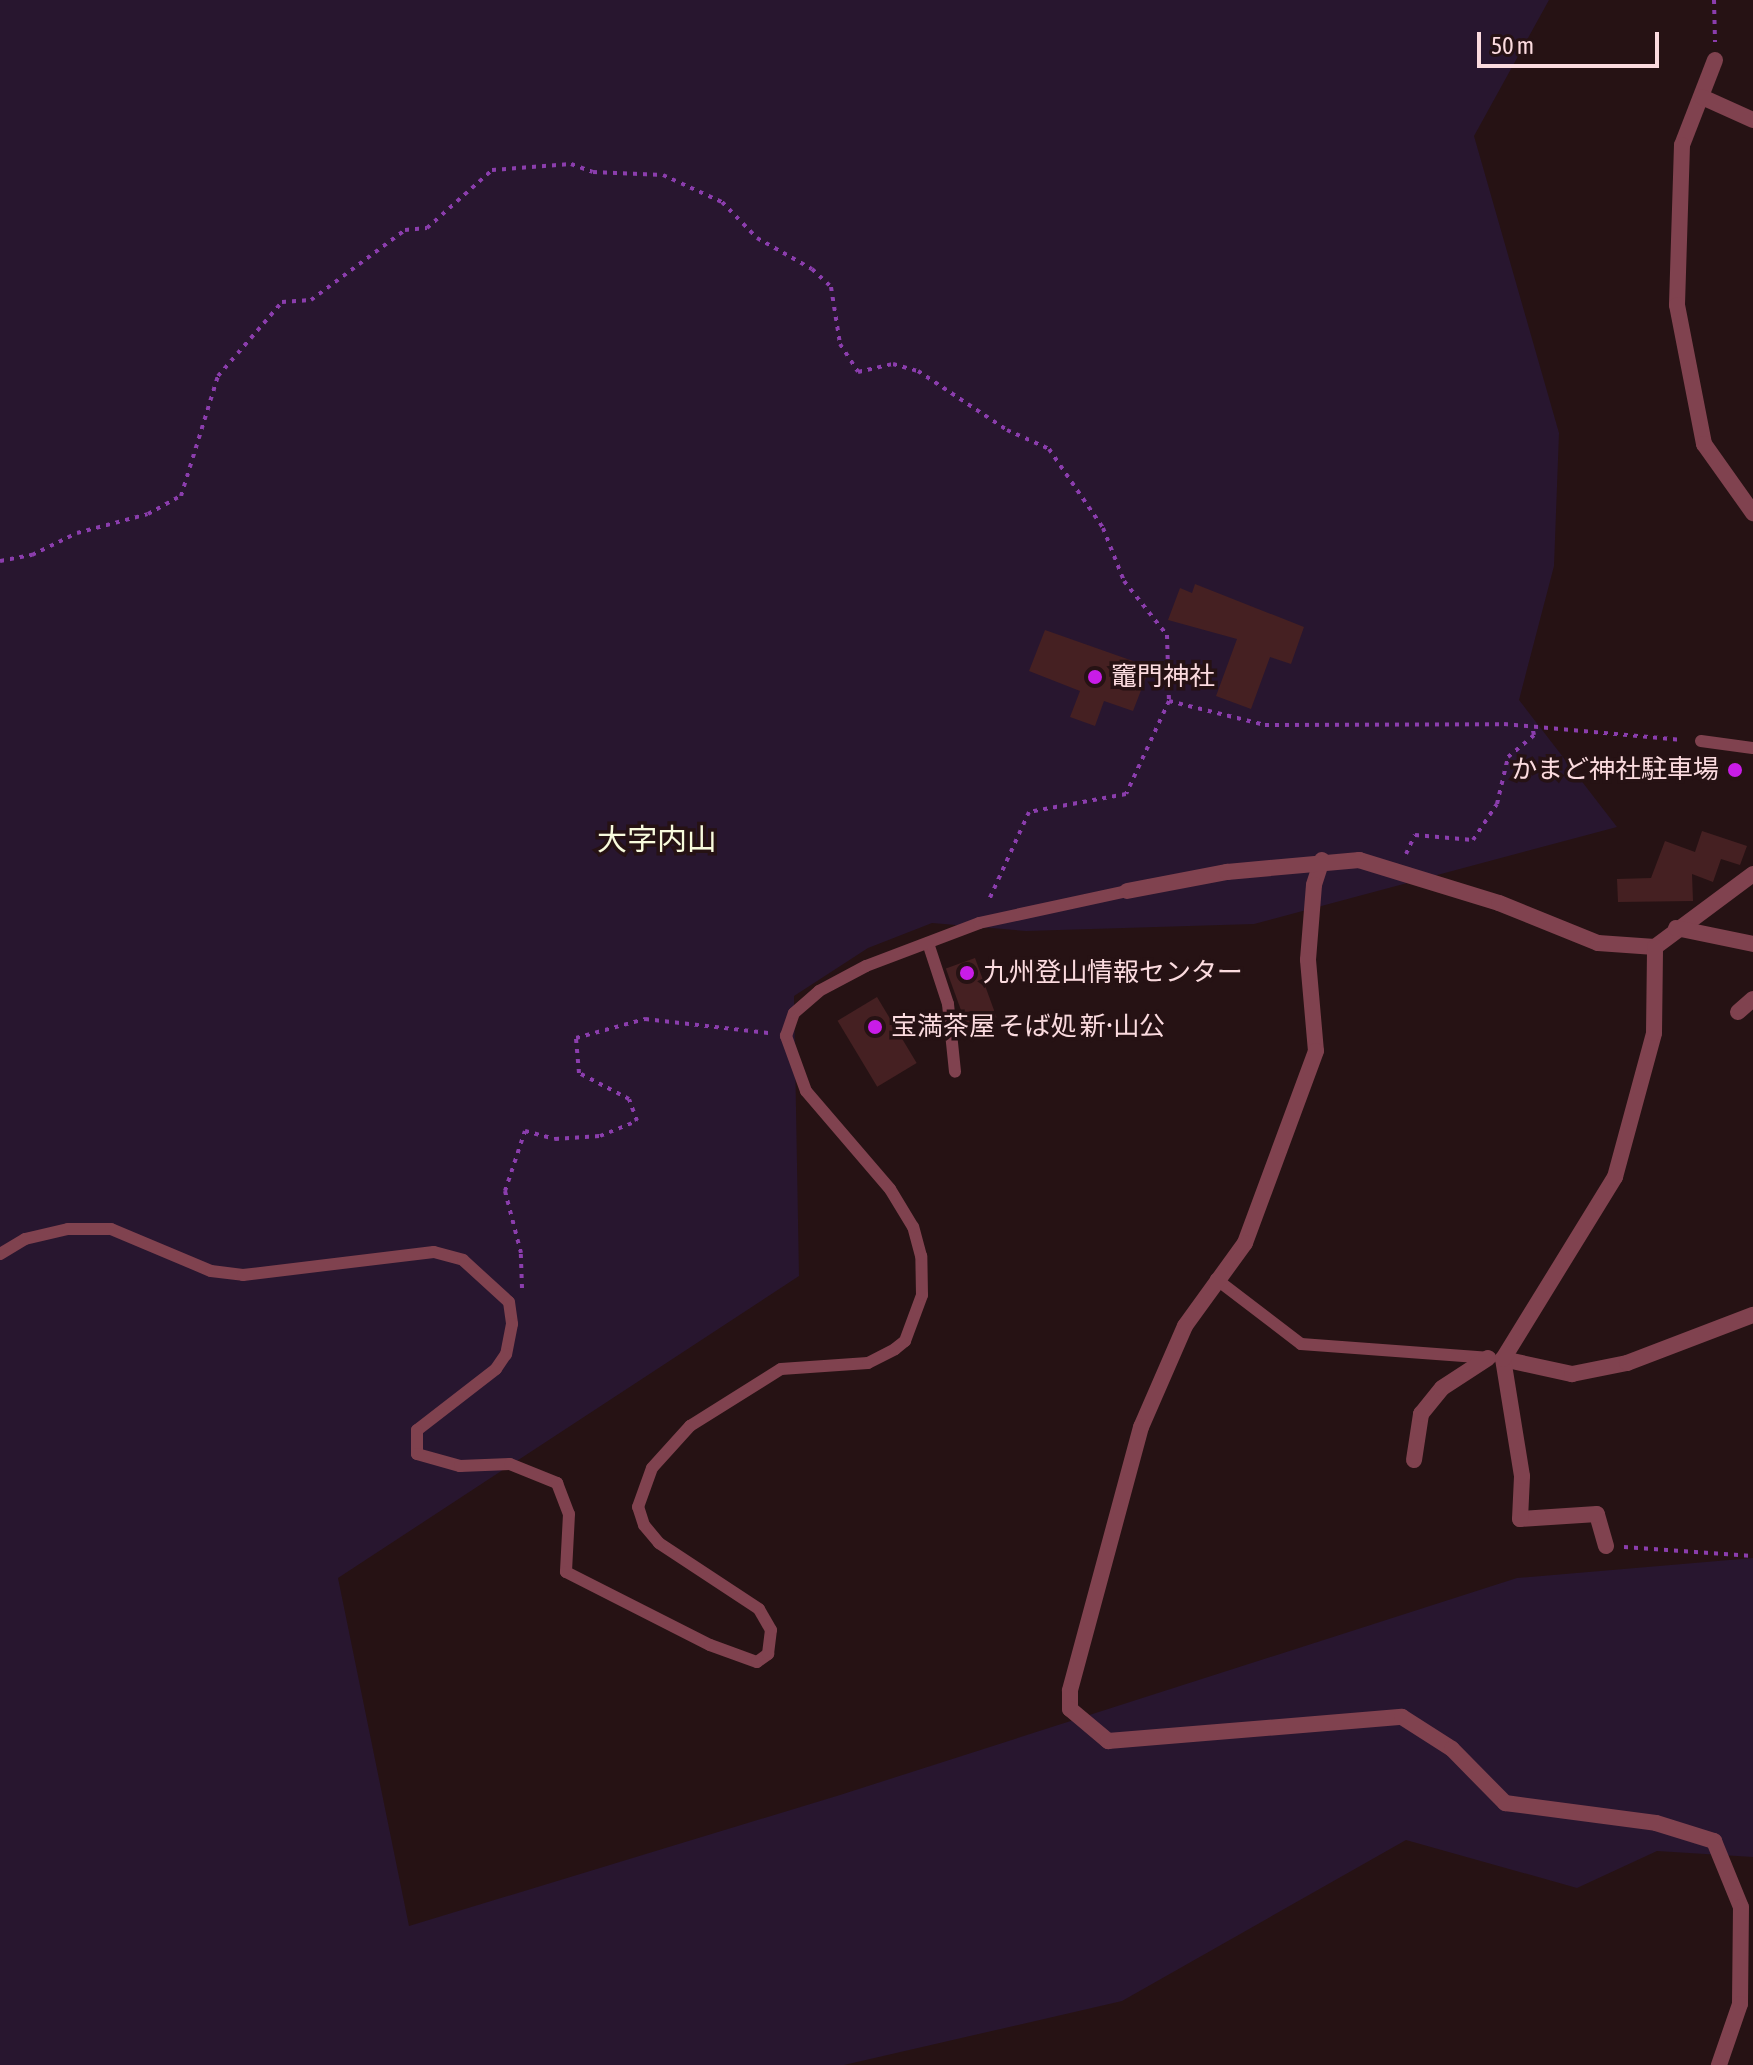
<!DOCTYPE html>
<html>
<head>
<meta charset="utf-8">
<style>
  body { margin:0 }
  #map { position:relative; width:1753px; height:2065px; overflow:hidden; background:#261214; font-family:"Asap Condensed","Noto Sans JP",sans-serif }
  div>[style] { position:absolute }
  .green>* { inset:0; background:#28162f }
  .building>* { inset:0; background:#452022; transform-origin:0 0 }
  .path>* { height:4px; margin-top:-2px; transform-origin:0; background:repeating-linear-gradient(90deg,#8b3dad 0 4px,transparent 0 10px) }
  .service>* { height:12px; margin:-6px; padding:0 6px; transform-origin:6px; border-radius:6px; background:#80424f }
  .minor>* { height:16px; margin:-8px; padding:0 8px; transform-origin:8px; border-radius:8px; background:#80424f }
  .dots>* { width:22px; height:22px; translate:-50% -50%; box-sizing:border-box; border:4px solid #261214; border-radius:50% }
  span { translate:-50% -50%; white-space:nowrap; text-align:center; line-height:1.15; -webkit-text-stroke:7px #261214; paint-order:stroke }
  .poi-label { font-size:26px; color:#fbdbdf }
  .left { translate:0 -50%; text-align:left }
  .right { translate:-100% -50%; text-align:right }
  .quarter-label { font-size:30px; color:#f8fbdd }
  .scale { position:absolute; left:1477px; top:32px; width:182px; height:36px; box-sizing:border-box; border:4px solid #fbdbdf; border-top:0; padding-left:10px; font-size:24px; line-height:28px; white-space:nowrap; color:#fbdbdf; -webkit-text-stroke:6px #261214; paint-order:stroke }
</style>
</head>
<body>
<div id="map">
  <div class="green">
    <i style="clip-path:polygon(0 0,1549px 0,1474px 136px,1559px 433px,1554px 566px,1519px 700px,1617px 827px,1254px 924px,1026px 931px,932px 923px,868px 948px,794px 996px,799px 1276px,338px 1578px,409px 1926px,840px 1795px,1517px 1578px,1753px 1558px,1753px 1857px,1657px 1851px,1577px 1888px,1406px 1840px,1122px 2001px,844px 2065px,0 2065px)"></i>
  </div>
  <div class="building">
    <i style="clip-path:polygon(1195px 584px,1304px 627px,1291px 664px,1270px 657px,1251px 709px,1216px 696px,1237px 639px,1168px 620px,1180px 588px,1192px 593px)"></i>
    <i style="clip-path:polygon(1045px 630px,1150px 667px,1133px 711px,1104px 701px,1095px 726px,1070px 717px,1080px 691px,1029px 671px)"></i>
    <i style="clip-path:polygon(1702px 831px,1747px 846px,1740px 865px,1721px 859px,1713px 882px,1692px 874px,1693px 901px,1618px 902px,1617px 879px,1651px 878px,1665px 841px,1695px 852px)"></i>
    <i style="left:975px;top:958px;width:63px;height:31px;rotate:70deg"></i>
    <i style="left:877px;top:997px;width:77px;height:46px;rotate:59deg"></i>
  </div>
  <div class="path">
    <i style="left:1714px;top:0;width:42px;rotate:88.6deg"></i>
    <i style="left:0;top:561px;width:33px;rotate:-11deg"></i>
    <i style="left:32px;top:555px;width:50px;rotate:-26.1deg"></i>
    <i style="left:77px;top:533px;width:73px;rotate:-15deg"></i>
    <i style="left:148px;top:514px;width:38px;rotate:-29deg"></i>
    <i style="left:181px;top:496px;width:126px;rotate:-72.9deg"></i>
    <i style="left:218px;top:376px;width:98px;rotate:-49.1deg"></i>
    <i style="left:282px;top:302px;width:29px;rotate:-4deg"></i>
    <i style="left:311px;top:300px;width:117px;rotate:-36.7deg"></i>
    <i style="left:405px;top:230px;width:22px;rotate:-5deg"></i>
    <i style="left:427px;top:228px;width:87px;rotate:-41.7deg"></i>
    <i style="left:492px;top:170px;width:79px;rotate:-4.3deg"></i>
    <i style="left:571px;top:164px;width:23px;rotate:20deg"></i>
    <i style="left:593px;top:172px;width:70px;rotate:2.5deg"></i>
    <i style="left:663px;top:175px;width:65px;rotate:24.6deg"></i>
    <i style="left:722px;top:202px;width:50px;rotate:45.8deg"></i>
    <i style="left:757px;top:238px;width:63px;rotate:29.4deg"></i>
    <i style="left:812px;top:269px;width:26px;rotate:43deg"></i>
    <i style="left:831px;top:287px;width:58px;rotate:81deg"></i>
    <i style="left:840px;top:344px;width:33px;rotate:57deg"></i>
    <i style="left:858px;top:372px;width:36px;rotate:-13deg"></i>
    <i style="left:893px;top:364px;width:26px;rotate:16deg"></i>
    <i style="left:918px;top:371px;width:107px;rotate:33.5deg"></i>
    <i style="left:1007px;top:430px;width:46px;rotate:24.3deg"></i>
    <i style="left:1049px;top:449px;width:96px;rotate:55.6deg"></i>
    <i style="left:1103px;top:528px;width:57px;rotate:68.4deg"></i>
    <i style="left:1124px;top:581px;width:69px;rotate:51.5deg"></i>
    <i style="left:1167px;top:635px;width:66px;rotate:88.3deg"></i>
    <i style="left:1169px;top:701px;width:102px;rotate:114.8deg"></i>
    <i style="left:1126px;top:794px;width:99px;rotate:169.5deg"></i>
    <i style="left:1029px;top:812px;width:99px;rotate:114.5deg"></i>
    <i style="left:1169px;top:701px;width:99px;rotate:14deg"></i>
    <i style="left:1265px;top:725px;width:239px;rotate:-0.2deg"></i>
    <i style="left:1504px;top:724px;width:179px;rotate:5.1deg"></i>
    <i style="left:1406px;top:854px;width:21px;rotate:-65deg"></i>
    <i style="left:1415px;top:835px;width:58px;rotate:4.9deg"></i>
    <i style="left:1473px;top:840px;width:43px;rotate:-56.3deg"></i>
    <i style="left:1497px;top:804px;width:48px;rotate:-76.8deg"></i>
    <i style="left:1508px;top:757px;width:34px;rotate:-40deg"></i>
    <i style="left:1534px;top:735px;width:9px;rotate:-103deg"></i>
    <i style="left:522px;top:1288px;width:35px;rotate:-92deg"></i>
    <i style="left:521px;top:1253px;width:64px;rotate:-104.5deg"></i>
    <i style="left:505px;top:1191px;width:63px;rotate:-71.6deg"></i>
    <i style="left:525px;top:1131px;width:31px;rotate:15deg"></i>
    <i style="left:555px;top:1139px;width:45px;rotate:-3.8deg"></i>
    <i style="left:600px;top:1136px;width:40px;rotate:-22deg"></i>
    <i style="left:637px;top:1121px;width:23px;rotate:-110deg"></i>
    <i style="left:629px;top:1099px;width:56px;rotate:-152.5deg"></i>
    <i style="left:579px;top:1073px;width:35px;rotate:-95deg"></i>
    <i style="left:576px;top:1038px;width:72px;rotate:-15.4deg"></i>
    <i style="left:645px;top:1019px;width:124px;rotate:6.5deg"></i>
    <i style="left:1624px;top:1547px;width:129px;rotate:4deg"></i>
  </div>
  <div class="service">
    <i style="left:1701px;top:741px;width:52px;rotate:7.7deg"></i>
    <i style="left:928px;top:943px;width:64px;rotate:71.8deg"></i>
    <i style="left:948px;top:1004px;width:68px;rotate:84.1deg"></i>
    <i style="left:0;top:1254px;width:29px;rotate:-31deg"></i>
    <i style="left:25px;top:1239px;width:44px;rotate:-13.1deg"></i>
    <i style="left:68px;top:1229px;width:43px"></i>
    <i style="left:111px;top:1229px;width:108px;rotate:22.8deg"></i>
    <i style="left:211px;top:1271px;width:32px;rotate:7deg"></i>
    <i style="left:243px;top:1275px;width:192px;rotate:-6.9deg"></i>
    <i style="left:434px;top:1252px;width:30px;rotate:15deg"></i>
    <i style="left:463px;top:1260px;width:62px;rotate:42.4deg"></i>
    <i style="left:509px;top:1302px;width:22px;rotate:82deg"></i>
    <i style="left:512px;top:1324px;width:31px;rotate:101deg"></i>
    <i style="left:506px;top:1354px;width:18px;rotate:124deg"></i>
    <i style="left:496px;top:1369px;width:100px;rotate:142.3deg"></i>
    <i style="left:417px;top:1430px;width:24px;rotate:90deg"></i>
    <i style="left:417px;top:1454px;width:45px;rotate:15.6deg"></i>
    <i style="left:460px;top:1466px;width:50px;rotate:-2.3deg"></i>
    <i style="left:510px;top:1464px;width:51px;rotate:22deg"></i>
    <i style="left:557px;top:1483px;width:33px;rotate:69deg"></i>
    <i style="left:569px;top:1514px;width:58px;rotate:93deg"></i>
    <i style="left:566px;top:1572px;width:161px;rotate:26.9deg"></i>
    <i style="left:710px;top:1645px;width:50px;rotate:19.9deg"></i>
    <i style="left:757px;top:1662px;width:14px;rotate:-36deg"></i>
    <i style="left:768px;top:1654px;width:24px;rotate:-83deg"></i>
    <i style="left:771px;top:1630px;width:24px;rotate:-120deg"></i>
    <i style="left:759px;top:1609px;width:120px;rotate:-146.6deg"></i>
    <i style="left:659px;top:1543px;width:23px;rotate:-130deg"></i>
    <i style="left:644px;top:1525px;width:19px;rotate:-108deg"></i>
    <i style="left:638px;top:1507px;width:41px;rotate:-70.3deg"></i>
    <i style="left:652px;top:1468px;width:57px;rotate:-47.9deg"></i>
    <i style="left:690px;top:1426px;width:107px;rotate:-32.1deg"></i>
    <i style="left:781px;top:1369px;width:87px;rotate:-3.9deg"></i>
    <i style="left:868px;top:1363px;width:30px;rotate:-27deg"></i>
    <i style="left:895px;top:1349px;width:13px;rotate:-39deg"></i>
    <i style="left:905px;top:1341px;width:49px;rotate:-69.7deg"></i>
    <i style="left:922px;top:1295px;width:39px;rotate:-91deg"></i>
    <i style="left:921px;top:1256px;width:30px;rotate:-105deg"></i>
    <i style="left:913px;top:1227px;width:44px;rotate:-121.2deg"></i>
    <i style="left:890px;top:1189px;width:129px;rotate:-130.6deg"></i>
    <i style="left:806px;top:1091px;width:59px;rotate:-110deg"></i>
    <i style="left:786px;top:1036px;width:24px;rotate:-71deg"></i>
    <i style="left:794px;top:1013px;width:33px;rotate:-41deg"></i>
    <i style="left:819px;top:991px;width:53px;rotate:-28deg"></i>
    <i style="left:866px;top:966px;width:121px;rotate:-20.8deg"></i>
    <i style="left:979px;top:923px;width:151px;rotate:-12.2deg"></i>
    <i style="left:1216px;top:1279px;width:107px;rotate:37.4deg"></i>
    <i style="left:1301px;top:1344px;width:190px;rotate:4.2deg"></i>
  </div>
  <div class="minor">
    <i style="left:1715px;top:60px;width:91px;rotate:111.2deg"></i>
    <i style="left:1682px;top:145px;width:160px;rotate:91.8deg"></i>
    <i style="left:1677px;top:305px;width:142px;rotate:79deg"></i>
    <i style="left:1704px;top:444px;width:85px;rotate:54.6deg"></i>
    <i style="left:1702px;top:97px;width:56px;rotate:24.3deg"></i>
    <i style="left:1322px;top:860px;width:26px;rotate:108deg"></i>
    <i style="left:1314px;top:885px;width:75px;rotate:94.6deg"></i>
    <i style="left:1308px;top:960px;width:91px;rotate:85deg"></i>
    <i style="left:1316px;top:1051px;width:205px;rotate:110.3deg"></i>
    <i style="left:1245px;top:1243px;width:102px;rotate:125.9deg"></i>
    <i style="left:1185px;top:1326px;width:110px;rotate:113.5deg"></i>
    <i style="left:1141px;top:1427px;width:273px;rotate:105.1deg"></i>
    <i style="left:1070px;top:1691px;width:18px;rotate:90deg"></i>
    <i style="left:1070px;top:1709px;width:50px;rotate:40.1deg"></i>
    <i style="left:1108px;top:1741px;width:295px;rotate:-4.7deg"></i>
    <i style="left:1402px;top:1717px;width:59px;rotate:32.6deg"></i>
    <i style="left:1452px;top:1749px;width:76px;rotate:45.5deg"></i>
    <i style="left:1505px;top:1803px;width:152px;rotate:7.5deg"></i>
    <i style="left:1656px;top:1823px;width:61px;rotate:17.2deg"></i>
    <i style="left:1714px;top:1841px;width:71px;rotate:67.8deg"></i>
    <i style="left:1741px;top:1907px;width:97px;rotate:90.6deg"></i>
    <i style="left:1740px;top:2004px;width:65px;rotate:109deg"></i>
    <i style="left:1127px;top:891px;width:102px;rotate:-10.8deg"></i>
    <i style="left:1227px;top:872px;width:133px;rotate:-5.2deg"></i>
    <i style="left:1359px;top:860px;width:146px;rotate:17.1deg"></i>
    <i style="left:1499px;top:903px;width:107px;rotate:22deg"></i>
    <i style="left:1598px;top:943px;width:57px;rotate:4deg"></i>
    <i style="left:1655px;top:947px;width:122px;rotate:-36.7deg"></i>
    <i style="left:1676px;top:928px;width:79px;rotate:11.7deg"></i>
    <i style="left:1738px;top:1012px;width:20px;rotate:-41deg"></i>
    <i style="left:1503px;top:1359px;width:71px;rotate:12.3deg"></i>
    <i style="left:1572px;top:1374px;width:56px;rotate:-11.3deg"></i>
    <i style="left:1627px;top:1363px;width:135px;rotate:-20.9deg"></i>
    <i style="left:1414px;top:1460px;width:47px;rotate:-81.3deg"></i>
    <i style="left:1421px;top:1414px;width:33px;rotate:-51deg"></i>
    <i style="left:1442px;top:1388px;width:55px;rotate:-33.1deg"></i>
    <i style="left:1606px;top:1546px;width:33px;rotate:-106deg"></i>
    <i style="left:1597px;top:1514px;width:77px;rotate:176.3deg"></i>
    <i style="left:1520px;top:1519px;width:43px;rotate:-87.3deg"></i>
    <i style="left:1522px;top:1476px;width:119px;rotate:-99.2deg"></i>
    <i style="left:1503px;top:1359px;width:214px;rotate:-58.4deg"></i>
    <i style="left:1615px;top:1177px;width:149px;rotate:-74.8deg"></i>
    <i style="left:1654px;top:1033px;width:86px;rotate:-89.3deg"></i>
  </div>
  <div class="dots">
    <i style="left:1095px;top:677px;background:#c91ce7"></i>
    <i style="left:1735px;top:770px;background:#c91ce7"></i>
    <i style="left:967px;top:973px;background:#c91ce7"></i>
    <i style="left:875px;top:1027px;background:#c91ce7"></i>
  </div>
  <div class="poi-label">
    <span class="left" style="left:1111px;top:677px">竈門神社</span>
    <span class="right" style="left:1719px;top:770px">かまど神社駐車場</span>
    <span class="left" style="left:983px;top:973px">九州登山情報センター</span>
    <span class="left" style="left:891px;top:1027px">宝満茶屋 そば処 新•山公</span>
  </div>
  <div class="quarter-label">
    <span style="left:657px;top:839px">大字内山</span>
  </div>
  <div class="scale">50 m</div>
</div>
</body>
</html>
